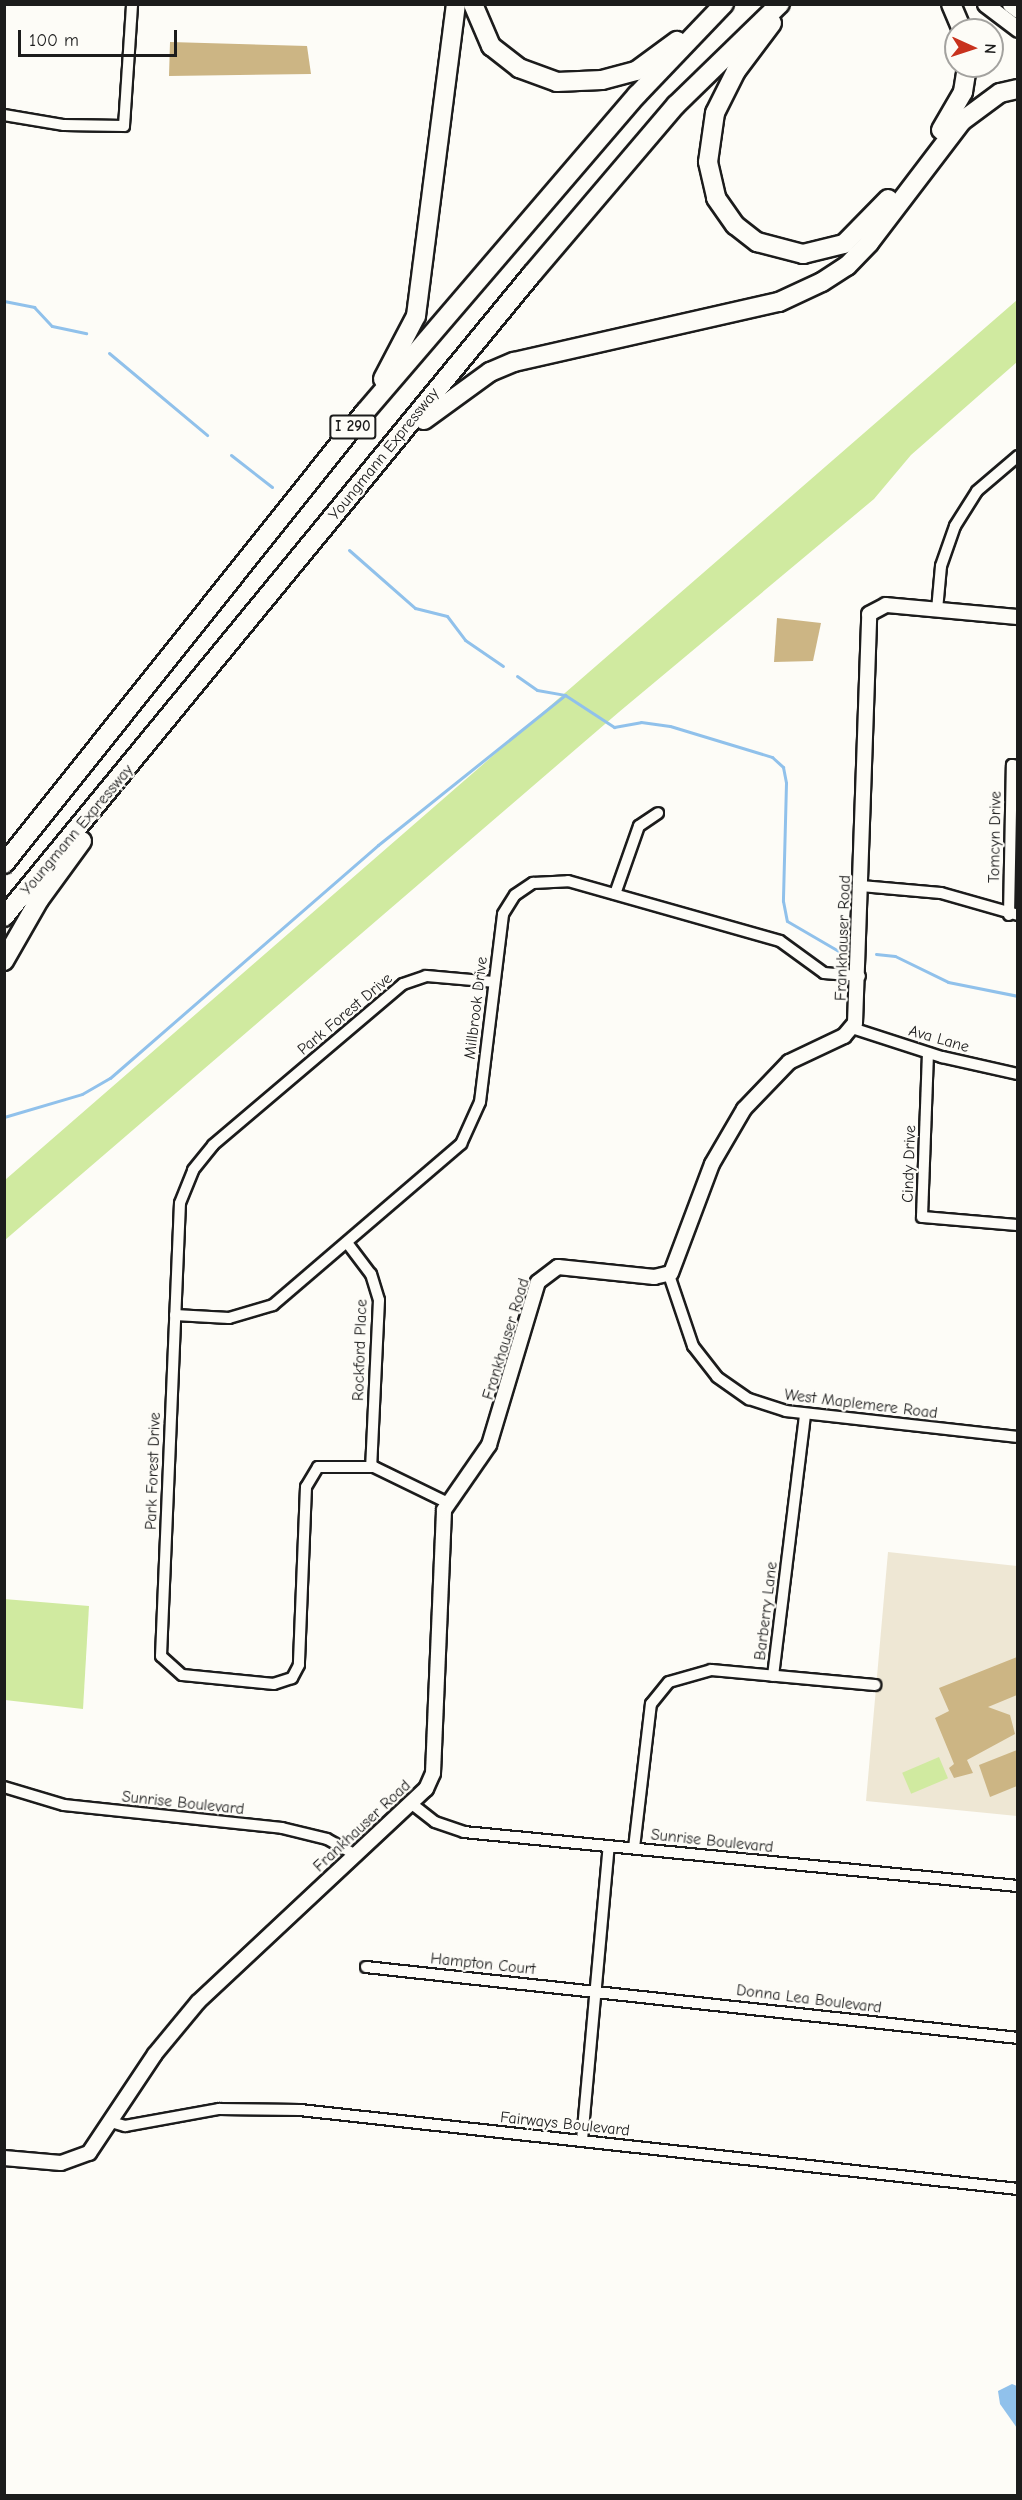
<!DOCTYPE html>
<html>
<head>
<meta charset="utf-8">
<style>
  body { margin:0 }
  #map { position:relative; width:1022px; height:2500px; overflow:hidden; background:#fdfcf7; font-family:"Comic Neue",sans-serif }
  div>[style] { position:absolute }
  .built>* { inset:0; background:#eee7d4 }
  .green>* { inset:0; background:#d0eaa0; transform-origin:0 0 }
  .water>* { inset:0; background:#90c1eb }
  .stream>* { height:3px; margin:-1.5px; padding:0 1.5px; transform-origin:1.5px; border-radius:1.5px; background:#90c1eb }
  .building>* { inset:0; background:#ccb584 }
  .roads { filter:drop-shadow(2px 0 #1c1c1c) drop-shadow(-2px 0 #1c1c1c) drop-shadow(0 2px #1c1c1c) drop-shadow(0 -2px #1c1c1c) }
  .street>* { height:10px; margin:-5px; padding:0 5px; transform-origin:5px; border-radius:5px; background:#fdfcf7 }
  .secondary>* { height:14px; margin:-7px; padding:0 7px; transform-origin:7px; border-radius:7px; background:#fdfcf7 }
  .primary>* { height:15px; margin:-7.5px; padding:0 7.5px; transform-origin:7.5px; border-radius:7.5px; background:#fdfcf7 }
  .highway>* { height:18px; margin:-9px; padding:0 9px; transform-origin:9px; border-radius:9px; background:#fdfcf7 }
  span { translate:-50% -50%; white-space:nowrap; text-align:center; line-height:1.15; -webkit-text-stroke:4.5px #fdfcf7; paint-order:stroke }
  .shield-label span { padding:2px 4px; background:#fdfcf7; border:2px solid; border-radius:4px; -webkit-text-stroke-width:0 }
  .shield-label { font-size:15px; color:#1c1c1c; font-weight:700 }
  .street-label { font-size:16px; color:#1c1c1c }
  .frame { position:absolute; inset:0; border:6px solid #1c1c1c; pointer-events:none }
  .north { position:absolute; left:944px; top:18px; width:60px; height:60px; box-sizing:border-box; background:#fdfcf7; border:2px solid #a3a29f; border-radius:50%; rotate:93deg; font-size:16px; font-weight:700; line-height:24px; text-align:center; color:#1c1c1c }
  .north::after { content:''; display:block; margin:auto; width:21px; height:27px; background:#c8321e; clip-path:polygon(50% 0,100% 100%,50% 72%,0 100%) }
  .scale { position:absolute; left:18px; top:30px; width:159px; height:27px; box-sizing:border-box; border:3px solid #1c1c1c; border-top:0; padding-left:8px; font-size:18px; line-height:21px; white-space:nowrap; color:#1c1c1c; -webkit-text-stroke:4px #fdfcf7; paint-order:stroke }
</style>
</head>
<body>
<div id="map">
  <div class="built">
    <i style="clip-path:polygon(888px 1552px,1017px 1566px,1017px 1816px,866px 1801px)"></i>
  </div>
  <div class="green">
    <i style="clip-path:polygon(1017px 300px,1017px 362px,911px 455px,874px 499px,619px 712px,5px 1240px,5px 1180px)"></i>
    <i style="clip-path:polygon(4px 1599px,89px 1606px,83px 1709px,5px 1700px)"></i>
    <i style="left:939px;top:1757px;width:23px;height:40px;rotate:67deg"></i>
  </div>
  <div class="water">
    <i style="clip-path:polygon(1012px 2384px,1017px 2386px,1017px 2428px,1000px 2404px,998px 2391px)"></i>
  </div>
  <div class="stream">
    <i style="left:4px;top:301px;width:31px;rotate:11deg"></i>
    <i style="left:34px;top:307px;width:26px;rotate:47deg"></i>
    <i style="left:52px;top:326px;width:35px;rotate:12deg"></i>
    <i style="left:109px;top:353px;width:128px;rotate:39.9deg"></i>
    <i style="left:231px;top:455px;width:52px;rotate:38deg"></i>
    <i style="left:349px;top:550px;width:88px;rotate:41.3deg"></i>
    <i style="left:415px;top:608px;width:33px;rotate:14deg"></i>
    <i style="left:447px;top:616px;width:30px;rotate:53deg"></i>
    <i style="left:465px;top:640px;width:46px;rotate:34.4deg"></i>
    <i style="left:517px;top:676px;width:24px;rotate:35deg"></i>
    <i style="left:537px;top:690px;width:28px;rotate:10deg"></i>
    <i style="left:565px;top:695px;width:59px;rotate:33.1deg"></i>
    <i style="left:614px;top:727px;width:27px;rotate:-10deg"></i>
    <i style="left:641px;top:722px;width:29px;rotate:8deg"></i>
    <i style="left:670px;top:726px;width:107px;rotate:16.9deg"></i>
    <i style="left:772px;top:757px;width:15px;rotate:42deg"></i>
    <i style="left:783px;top:767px;width:16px;rotate:79deg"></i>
    <i style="left:786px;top:783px;width:118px;rotate:91.5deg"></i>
    <i style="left:783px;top:901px;width:20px;rotate:79deg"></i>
    <i style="left:787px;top:921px;width:64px;rotate:30.2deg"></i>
    <i style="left:876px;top:954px;width:19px;rotate:6deg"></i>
    <i style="left:895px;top:956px;width:59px;rotate:26.1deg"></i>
    <i style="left:948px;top:982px;width:71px;rotate:11.3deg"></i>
    <i style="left:4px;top:1117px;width:81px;rotate:-16.4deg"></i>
    <i style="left:82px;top:1094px;width:32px;rotate:-30deg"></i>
    <i style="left:110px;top:1078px;width:355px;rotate:-41deg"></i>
    <i style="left:378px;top:845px;width:240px;rotate:-38.7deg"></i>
  </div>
  <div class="building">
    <i style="clip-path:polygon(170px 42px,307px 46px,311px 74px,169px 76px)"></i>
    <i style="clip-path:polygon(777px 618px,821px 623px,813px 661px,774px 662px)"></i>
    <i style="clip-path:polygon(1017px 1657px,1017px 1695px,988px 1707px,1010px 1715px,1015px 1734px,967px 1760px,973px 1773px,954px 1778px,949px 1768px,954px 1764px,935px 1718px,949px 1711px,939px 1688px)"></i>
    <i style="clip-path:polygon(1017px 1750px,1017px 1786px,990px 1797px,979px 1765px)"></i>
  </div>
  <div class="roads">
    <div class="street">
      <i style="left:4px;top:115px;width:61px;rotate:9.5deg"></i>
      <i style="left:64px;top:125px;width:60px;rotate:1deg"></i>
      <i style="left:124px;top:126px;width:122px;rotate:-86.2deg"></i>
      <i style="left:937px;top:610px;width:44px;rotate:-84.8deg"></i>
      <i style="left:941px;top:566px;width:42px;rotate:-70.7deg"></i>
      <i style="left:955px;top:526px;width:41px;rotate:-57.8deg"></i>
      <i style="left:977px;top:491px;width:54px;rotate:-40.5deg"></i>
      <i style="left:861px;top:886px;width:80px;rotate:5deg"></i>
      <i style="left:941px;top:893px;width:80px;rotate:15.9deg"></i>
      <i style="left:615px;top:894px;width:72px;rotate:-70.6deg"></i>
      <i style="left:639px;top:826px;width:23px;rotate:-34deg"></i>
      <i style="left:1009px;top:915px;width:150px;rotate:-88.9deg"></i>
      <i style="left:1012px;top:765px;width:6px;rotate:9deg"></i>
      <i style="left:852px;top:1028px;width:95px;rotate:17.9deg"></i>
      <i style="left:942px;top:1057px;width:78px;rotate:12.6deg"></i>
      <i style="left:928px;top:1053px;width:164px;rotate:92.1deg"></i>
      <i style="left:922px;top:1217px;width:96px;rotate:4.8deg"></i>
      <i style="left:348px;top:1244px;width:38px;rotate:53deg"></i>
      <i style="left:371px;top:1274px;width:27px;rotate:73deg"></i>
      <i style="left:379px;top:1300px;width:167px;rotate:92.7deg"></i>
      <i style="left:669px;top:1275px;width:75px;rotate:71.3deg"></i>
      <i style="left:693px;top:1346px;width:39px;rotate:52deg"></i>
      <i style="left:717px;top:1377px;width:39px;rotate:35deg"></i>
      <i style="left:749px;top:1399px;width:39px;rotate:18deg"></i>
      <i style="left:786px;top:1411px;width:233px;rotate:6.4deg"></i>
      <i style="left:175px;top:1315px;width:54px;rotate:3.2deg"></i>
      <i style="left:229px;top:1318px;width:46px;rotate:-16.5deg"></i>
      <i style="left:273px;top:1305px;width:248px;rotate:-40.6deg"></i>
      <i style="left:461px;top:1144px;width:46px;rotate:-65.7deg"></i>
      <i style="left:480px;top:1102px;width:189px;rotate:-83deg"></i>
      <i style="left:503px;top:914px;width:22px;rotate:-58deg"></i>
      <i style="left:515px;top:895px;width:22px;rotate:-34deg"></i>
      <i style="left:533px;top:883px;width:35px;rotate:-3deg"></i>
      <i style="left:568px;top:881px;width:220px;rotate:15.8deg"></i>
      <i style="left:780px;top:941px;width:54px;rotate:36deg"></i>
      <i style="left:824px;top:973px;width:36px;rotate:5deg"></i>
      <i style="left:446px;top:1502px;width:80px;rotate:-154.1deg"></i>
      <i style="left:374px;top:1467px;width:56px;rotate:180deg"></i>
      <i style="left:318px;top:1467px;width:23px;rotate:121deg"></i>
      <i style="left:306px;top:1487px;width:178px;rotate:92.3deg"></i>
      <i style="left:299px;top:1665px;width:15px;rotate:118deg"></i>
      <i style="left:292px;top:1678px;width:19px;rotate:162deg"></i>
      <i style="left:274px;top:1684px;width:92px;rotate:-174.4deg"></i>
      <i style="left:182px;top:1675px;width:28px;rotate:-138deg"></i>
      <i style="left:161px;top:1656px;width:453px;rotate:-87.6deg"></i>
      <i style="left:180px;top:1203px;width:35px;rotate:-68deg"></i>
      <i style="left:193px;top:1170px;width:32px;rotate:-51deg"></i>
      <i style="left:213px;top:1145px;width:249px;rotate:-40.3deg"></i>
      <i style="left:403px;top:984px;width:24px;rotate:-19deg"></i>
      <i style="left:426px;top:976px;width:68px;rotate:5deg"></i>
      <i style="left:773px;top:1676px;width:264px;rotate:-83deg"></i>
      <i style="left:4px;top:1787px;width:63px;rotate:16.7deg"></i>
      <i style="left:64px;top:1805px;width:219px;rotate:6deg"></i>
      <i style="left:282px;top:1828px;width:46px;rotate:13.7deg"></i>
      <i style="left:327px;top:1839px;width:33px;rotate:29deg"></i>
      <i style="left:412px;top:1804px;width:29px;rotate:38deg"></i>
      <i style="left:435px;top:1822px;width:31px;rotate:19deg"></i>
      <i style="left:464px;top:1832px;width:557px;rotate:5.57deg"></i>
      <i style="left:634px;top:1848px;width:145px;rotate:-83.3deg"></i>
      <i style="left:651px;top:1704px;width:28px;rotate:-51deg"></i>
      <i style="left:669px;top:1682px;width:44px;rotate:-15.9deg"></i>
      <i style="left:711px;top:1670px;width:165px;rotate:5.2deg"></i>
      <i style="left:366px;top:1967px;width:656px;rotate:6.21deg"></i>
      <i style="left:111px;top:2122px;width:15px;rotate:16deg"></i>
      <i style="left:125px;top:2126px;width:96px;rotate:-10.3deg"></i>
      <i style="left:219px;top:2109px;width:81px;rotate:0.7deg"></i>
      <i style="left:300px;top:2110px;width:722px;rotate:6.28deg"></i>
      <i style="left:582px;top:2140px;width:295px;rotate:-84.8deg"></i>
    </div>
    <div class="secondary">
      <i style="left:4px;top:2158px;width:57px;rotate:5deg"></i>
      <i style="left:61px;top:2163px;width:30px;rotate:-20deg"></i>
      <i style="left:89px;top:2153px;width:119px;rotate:-56.3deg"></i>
      <i style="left:155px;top:2054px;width:67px;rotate:-50.4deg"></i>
      <i style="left:198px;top:2002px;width:312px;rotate:-43.1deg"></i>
      <i style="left:426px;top:1789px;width:17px;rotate:-66deg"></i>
      <i style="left:433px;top:1773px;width:263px;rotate:-87.6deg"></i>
      <i style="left:444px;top:1510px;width:79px;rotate:-55.3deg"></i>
      <i style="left:489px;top:1445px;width:170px;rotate:-73.3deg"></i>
      <i style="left:538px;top:1282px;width:25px;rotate:-37deg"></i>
      <i style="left:558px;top:1267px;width:97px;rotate:5.9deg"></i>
      <i style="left:654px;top:1277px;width:17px;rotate:-13deg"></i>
      <i style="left:671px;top:1273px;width:116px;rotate:-69.4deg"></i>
      <i style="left:712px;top:1164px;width:64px;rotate:-59.8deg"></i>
      <i style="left:744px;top:1109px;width:65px;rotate:-46.2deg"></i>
      <i style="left:789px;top:1062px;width:61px;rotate:-25.3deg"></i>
      <i style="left:844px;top:1036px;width:17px;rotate:-50deg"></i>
      <i style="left:855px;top:1023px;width:409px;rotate:-88deg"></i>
      <i style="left:869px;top:614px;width:19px;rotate:-28deg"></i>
      <i style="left:886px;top:605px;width:133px;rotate:5.2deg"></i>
    </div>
    <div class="primary">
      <i style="left:985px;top:4px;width:41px;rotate:37.1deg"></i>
      <i style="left:1010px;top:4px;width:10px;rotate:37deg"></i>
    </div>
    <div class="highway">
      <i style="left:473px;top:4px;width:46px;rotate:66.8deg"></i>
      <i style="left:491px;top:46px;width:36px;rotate:38deg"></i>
      <i style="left:519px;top:68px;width:40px;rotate:20.2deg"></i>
      <i style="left:557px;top:82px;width:45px;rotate:-2.5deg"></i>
      <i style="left:602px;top:80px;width:35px;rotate:-15deg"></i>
      <i style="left:636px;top:71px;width:51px;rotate:-36.2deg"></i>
      <i style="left:951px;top:4px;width:28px;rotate:67deg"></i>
      <i style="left:772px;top:23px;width:60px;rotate:126.9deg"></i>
      <i style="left:736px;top:71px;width:47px;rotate:116.6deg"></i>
      <i style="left:715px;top:113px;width:49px;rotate:98.1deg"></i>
      <i style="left:708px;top:162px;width:37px;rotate:77deg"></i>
      <i style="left:716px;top:198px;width:33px;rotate:55deg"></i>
      <i style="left:735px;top:225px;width:28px;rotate:38deg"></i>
      <i style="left:757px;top:242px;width:48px;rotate:14.6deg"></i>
      <i style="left:803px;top:254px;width:42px;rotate:-13.7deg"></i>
      <i style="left:844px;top:244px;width:63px;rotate:-45.6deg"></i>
      <i style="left:941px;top:130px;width:44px;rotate:-59.9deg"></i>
      <i style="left:963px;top:92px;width:26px;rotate:-81deg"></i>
      <i style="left:383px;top:379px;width:71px;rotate:-62.4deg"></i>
      <i style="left:416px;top:316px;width:315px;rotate:-82.7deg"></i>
      <i style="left:424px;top:420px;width:82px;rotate:-36deg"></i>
      <i style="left:490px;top:372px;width:26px;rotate:-23deg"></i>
      <i style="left:514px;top:362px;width:272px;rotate:-12.8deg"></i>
      <i style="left:779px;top:302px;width:47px;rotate:-24.9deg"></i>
      <i style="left:822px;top:282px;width:30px;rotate:-33deg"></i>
      <i style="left:847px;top:266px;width:32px;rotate:-46deg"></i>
      <i style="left:869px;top:243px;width:153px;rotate:-52.7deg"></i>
      <i style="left:962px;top:121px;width:47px;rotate:-36.4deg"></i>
      <i style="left:1000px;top:93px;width:18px;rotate:-13deg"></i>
      <i style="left:4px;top:864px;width:578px;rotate:-51.39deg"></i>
      <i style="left:365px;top:412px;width:418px;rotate:-49.4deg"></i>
      <i style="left:637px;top:95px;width:126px;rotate:-46.3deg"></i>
      <i style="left:4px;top:917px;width:832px;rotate:-50.61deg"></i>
      <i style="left:532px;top:274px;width:222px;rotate:-49.6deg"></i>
      <i style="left:676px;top:105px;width:145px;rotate:-44.2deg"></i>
      <i style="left:4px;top:961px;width:70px;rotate:-60.2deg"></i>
      <i style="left:39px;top:900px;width:73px;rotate:-53.9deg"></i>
    </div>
  </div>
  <div class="shield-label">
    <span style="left:353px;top:427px">I 290</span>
  </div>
  <div class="street-label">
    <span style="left:384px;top:454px;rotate:-51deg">Youngmann Expressway</span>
    <span style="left:77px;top:830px;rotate:-50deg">Youngmann Expressway</span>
    <span style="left:995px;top:837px;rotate:-89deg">Tomcyn Drive</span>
    <span style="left:843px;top:938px;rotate:-88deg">Frankhauser Road</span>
    <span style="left:476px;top:1008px;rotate:-83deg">Millbrook Drive</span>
    <span style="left:345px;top:1014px;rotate:-40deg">Park Forest Drive</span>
    <span style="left:939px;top:1039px;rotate:16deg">Ava Lane</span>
    <span style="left:909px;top:1164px;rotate:-88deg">Cindy Drive</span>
    <span style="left:506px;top:1339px;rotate:-73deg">Frankhauser Road</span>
    <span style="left:360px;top:1350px;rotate:-88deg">Rockford Place</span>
    <span style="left:861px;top:1404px;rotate:7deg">West Maplemere Road</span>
    <span style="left:153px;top:1471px;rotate:-88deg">Park Forest Drive</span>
    <span style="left:766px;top:1611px;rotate:-83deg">Barberry Lane</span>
    <span style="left:183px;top:1803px;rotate:6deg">Sunrise Boulevard</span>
    <span style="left:362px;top:1826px;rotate:-43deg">Frankhauser Road</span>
    <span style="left:712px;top:1841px;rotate:6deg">Sunrise Boulevard</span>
    <span style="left:483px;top:1964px;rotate:6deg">Hampton Court</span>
    <span style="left:809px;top:1999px;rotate:7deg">Donna Lea Boulevard</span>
    <span style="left:565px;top:2124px;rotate:6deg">Fairways Boulevard</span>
  </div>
  <div class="frame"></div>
  <div class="north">N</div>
  <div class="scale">100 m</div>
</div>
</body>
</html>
